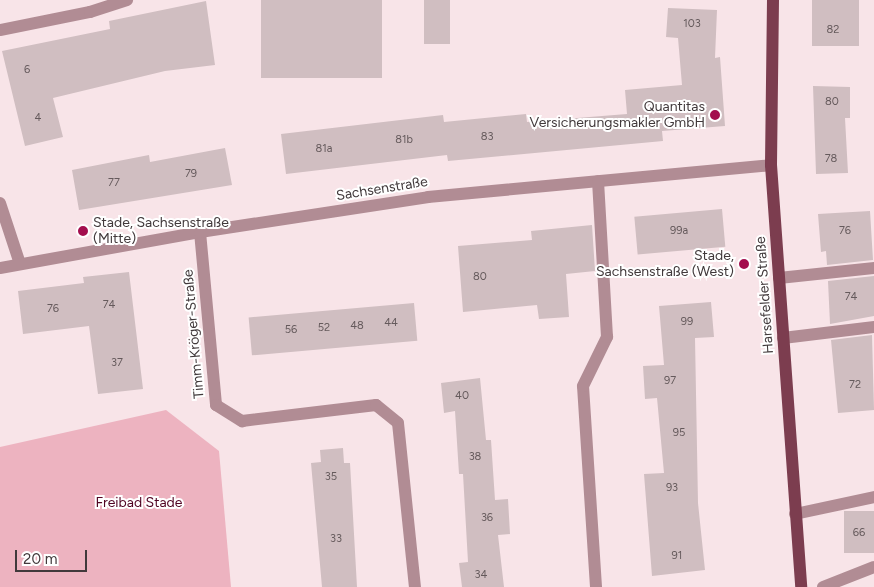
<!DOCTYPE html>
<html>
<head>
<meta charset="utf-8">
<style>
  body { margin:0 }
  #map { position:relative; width:874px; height:587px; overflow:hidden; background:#f8e4e8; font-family:Figtree,sans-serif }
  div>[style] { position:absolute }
  .green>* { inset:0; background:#edb3c0 }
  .building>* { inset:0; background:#d0bec1; transform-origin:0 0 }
  .minor>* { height:12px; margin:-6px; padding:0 6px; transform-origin:6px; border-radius:6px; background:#b18c94 }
  .major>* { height:12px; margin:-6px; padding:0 6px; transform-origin:6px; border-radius:6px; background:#7c3d4f }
  .dots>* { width:14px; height:14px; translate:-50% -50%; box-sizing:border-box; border:2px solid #fff; border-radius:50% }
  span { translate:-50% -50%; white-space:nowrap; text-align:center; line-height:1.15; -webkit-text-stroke:4px #fff; paint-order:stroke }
  .number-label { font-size:11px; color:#655a5c }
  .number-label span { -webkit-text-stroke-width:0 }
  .poi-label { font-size:14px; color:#41393b }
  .right { translate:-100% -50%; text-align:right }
  .left { translate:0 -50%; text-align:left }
  .street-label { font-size:14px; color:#41393b }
  .park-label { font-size:14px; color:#500423 }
  .scale { position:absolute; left:15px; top:550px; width:72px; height:22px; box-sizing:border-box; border:2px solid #41393b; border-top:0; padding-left:6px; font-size:15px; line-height:18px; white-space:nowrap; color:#41393b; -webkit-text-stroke:4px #fff; paint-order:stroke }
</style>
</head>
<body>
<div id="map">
  <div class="green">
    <i style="clip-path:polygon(166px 410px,219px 451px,231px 587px,0 587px,0 447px)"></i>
  </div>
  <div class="building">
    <i style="left:261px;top:0;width:121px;height:78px"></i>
    <i style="left:424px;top:0;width:26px;height:44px"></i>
    <i style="left:812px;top:0;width:47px;height:46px"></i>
    <i style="clip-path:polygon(206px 1px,215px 65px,165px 71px,53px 98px,63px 137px,25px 146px,2px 51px,110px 29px,109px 21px)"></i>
    <i style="clip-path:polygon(668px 8px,717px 10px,715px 58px,720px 57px,725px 126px,662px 131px,663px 141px,448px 161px,447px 155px,286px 174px,281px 134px,443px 115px,444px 122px,526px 114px,527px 122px,627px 114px,625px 90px,682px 85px,678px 38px,666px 37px)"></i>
    <i style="clip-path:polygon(813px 86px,850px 87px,850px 118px,845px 118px,848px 173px,816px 174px)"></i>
    <i style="clip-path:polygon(225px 148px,232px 185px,79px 210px,72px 170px,149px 155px,150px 162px)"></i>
    <i style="left:722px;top:209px;width:38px;height:88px;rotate:85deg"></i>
    <i style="clip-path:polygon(870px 211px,873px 260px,827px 265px,826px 251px,821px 252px,818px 214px)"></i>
    <i style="clip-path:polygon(592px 225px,595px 271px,566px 274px,569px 317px,539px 319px,537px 305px,463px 312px,458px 246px,532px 240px,531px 231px)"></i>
    <i style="clip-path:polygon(129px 272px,143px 389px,98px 394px,89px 326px,23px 334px,18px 291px,84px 283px,83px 277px)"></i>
    <i style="clip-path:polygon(874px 276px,874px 316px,830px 324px,828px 281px)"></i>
    <i style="clip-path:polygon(711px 302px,714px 337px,695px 338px,698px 503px,705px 570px,652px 576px,644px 474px,664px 473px,657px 398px,645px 399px,643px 366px,664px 365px,659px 306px)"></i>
    <i style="left:414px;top:303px;width:38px;height:166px;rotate:85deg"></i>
    <i style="clip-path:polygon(872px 335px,874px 410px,838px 413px,831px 340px)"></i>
    <i style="clip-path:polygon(480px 378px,486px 440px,491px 440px,495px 500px,508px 499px,510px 534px,498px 535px,504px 587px,462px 587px,459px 563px,468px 562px,463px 474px,459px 474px,455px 411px,444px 413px,441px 383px)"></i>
    <i style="clip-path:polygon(343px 448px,344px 463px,350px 463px,357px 587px,322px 587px,311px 463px,321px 462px,320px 450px)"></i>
    <i style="left:874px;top:511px;width:42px;height:30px;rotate:90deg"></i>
  </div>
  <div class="minor">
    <i style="left:0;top:30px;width:92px;rotate:-11.3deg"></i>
    <i style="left:90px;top:12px;width:39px;rotate:-18deg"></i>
    <i style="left:0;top:203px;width:64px;rotate:71.8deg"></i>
    <i style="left:200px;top:232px;width:174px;rotate:84.7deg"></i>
    <i style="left:216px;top:405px;width:31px;rotate:32deg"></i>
    <i style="left:242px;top:421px;width:135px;rotate:-6.8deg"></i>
    <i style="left:376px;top:405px;width:28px;rotate:39deg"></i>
    <i style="left:398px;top:423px;width:165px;rotate:84.1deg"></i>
    <i style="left:0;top:268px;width:203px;rotate:-10.2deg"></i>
    <i style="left:200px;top:232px;width:231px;rotate:-8.7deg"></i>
    <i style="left:428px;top:197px;width:344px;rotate:-5.3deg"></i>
    <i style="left:779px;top:278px;width:96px;rotate:-6deg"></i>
    <i style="left:783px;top:338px;width:92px;rotate:-6.9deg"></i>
    <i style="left:795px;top:514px;width:81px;rotate:-12.1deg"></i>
    <i style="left:596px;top:587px;width:201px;rotate:-93.7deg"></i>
    <i style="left:583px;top:386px;width:55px;rotate:-63.9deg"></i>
    <i style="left:607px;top:337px;width:156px;rotate:-93.3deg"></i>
    <i style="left:823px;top:587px;width:55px;rotate:-21.4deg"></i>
  </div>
  <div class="major">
    <i style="left:773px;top:0;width:165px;rotate:90.7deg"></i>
    <i style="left:771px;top:165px;width:423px;rotate:85.9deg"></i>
  </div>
  <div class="dots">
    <i style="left:715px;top:115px;background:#a30e4e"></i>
    <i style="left:83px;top:231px;background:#a30e4e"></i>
    <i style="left:744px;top:264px;background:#a30e4e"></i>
  </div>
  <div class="number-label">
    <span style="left:692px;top:24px">103</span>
    <span style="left:833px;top:30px">82</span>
    <span style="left:27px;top:70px">6</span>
    <span style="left:832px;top:102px">80</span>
    <span style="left:38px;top:118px">4</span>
    <span style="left:487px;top:137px">83</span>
    <span style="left:404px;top:140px">81b</span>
    <span style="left:324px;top:149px">81a</span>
    <span style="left:831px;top:159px">78</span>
    <span style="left:191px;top:174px">79</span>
    <span style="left:114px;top:183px">77</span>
    <span style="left:679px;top:231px">99a</span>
    <span style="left:845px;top:231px">76</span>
    <span style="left:480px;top:277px">80</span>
    <span style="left:851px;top:297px">74</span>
    <span style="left:109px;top:305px">74</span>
    <span style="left:53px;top:309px">76</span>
    <span style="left:687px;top:322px">99</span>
    <span style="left:391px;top:323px">44</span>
    <span style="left:357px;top:326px">48</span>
    <span style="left:324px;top:328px">52</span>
    <span style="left:291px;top:330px">56</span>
    <span style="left:117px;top:363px">37</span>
    <span style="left:670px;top:381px">97</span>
    <span style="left:855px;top:385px">72</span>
    <span style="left:462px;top:396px">40</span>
    <span style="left:679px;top:433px">95</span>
    <span style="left:475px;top:457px">38</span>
    <span style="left:331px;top:477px">35</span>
    <span style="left:672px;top:488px">93</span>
    <span style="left:487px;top:518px">36</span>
    <span style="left:859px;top:533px">66</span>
    <span style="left:336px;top:539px">33</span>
    <span style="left:677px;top:556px">91</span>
    <span style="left:481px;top:575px">34</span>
  </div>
  <div class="poi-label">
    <span class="right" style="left:705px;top:115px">Quantitas<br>Versicherungsmakler GmbH</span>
    <span class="left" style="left:93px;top:231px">Stade, Sachsenstraße<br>(Mitte)</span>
    <span class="right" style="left:734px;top:264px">Stade,<br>Sachsenstraße (West)</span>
  </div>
  <div class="street-label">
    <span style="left:382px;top:189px;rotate:-9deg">Sachsenstraße</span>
    <span style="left:765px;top:295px;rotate:-94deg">Harsefelder Straße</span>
    <span style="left:194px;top:334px;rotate:-95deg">Timm-Kröger-Straße</span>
  </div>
  <div class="park-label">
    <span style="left:139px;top:503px">Freibad Stade</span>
  </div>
  <div class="scale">20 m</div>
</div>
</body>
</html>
